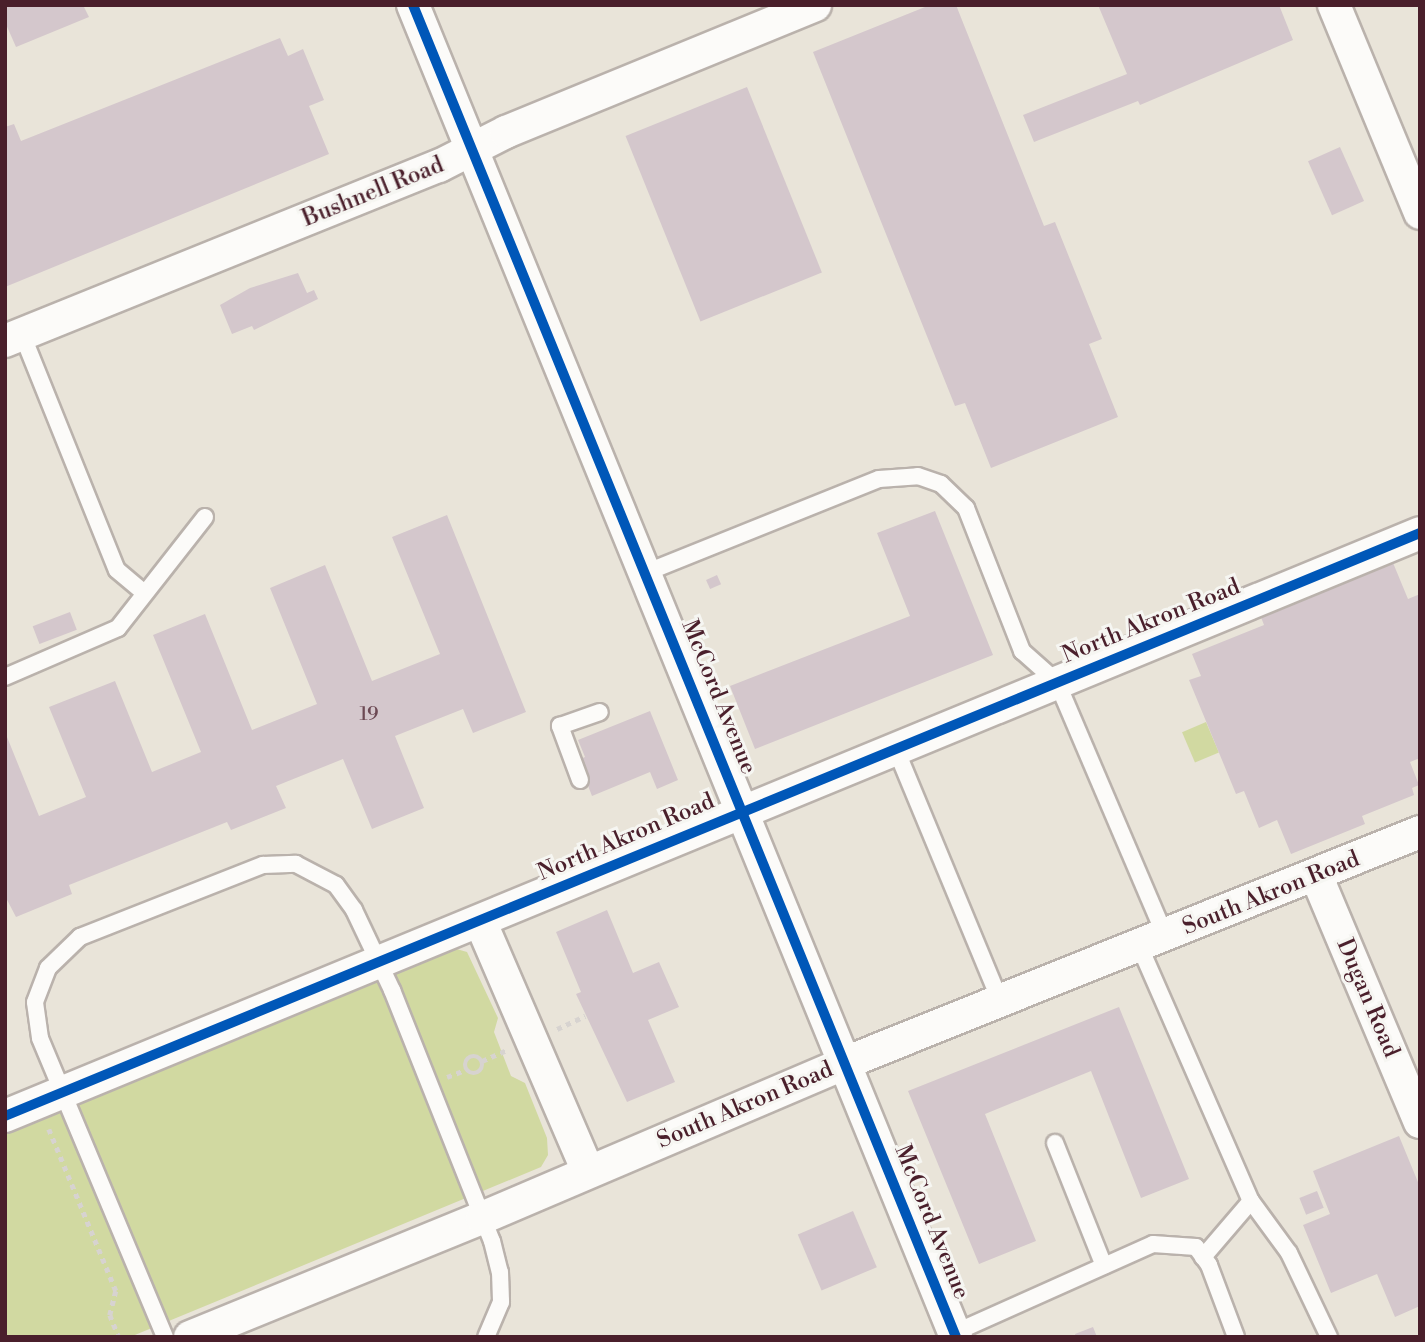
<!DOCTYPE html>
<html>
<head>
<meta charset="utf-8">
<style>
  body { margin:0 }
  #map { position:relative; width:1425px; height:1342px; overflow:hidden; background:#e9e4d9; font-family:"Libre Bodoni",serif }
  div>[style] { position:absolute }
  .green>* { inset:0; background:#d1d9a1; transform-origin:0 0 }
  .building>* { inset:0; background:#d4c7cc; transform-origin:0 0 }
  .path>* { height:4.5px; margin-top:-2.25px; transform-origin:0; background:repeating-linear-gradient(90deg,#d7d3d0 0 5px,transparent 0 10px) }
  .path>.ring { margin:-2.25px; padding:0; box-sizing:content-box; background:none; border:4.5px solid #d7d3d0; border-radius:50% }
  .roads { filter:drop-shadow(2px 0 #bab2ac) drop-shadow(-2px 0 #bab2ac) drop-shadow(0 2px #bab2ac) drop-shadow(0 -2px #bab2ac) }
  .service>* { height:16px; margin:-8px; padding:0 8px; transform-origin:8px; border-radius:8px; background:#fcfbf9 }
  .minor>* { height:32px; margin:-16px; padding:0 16px; transform-origin:16px; border-radius:16px; background:#fcfbf9 }
  .cycleway>* { height:10px; margin:-5px; padding:0 5px; transform-origin:5px; border-radius:5px; background:#0057b8 }
  span { translate:-50% -50%; white-space:nowrap; text-align:center; line-height:1.15; -webkit-text-stroke:6px #f6f6f2; paint-order:stroke }
  .number-label { font-size:19px; color:#6c4953 }
  .number-label span { -webkit-text-stroke-width:0 }
  .street-label { font-size:23px; color:#4a1f2b }
  .frame { position:absolute; inset:0; border:7px solid #4a1f2b; pointer-events:none }
</style>
</head>
<body>
<div id="map">
  <div class="green">
    <i style="left:1206px;top:722px;width:33px;height:26px;rotate:67deg"></i>
    <i style="clip-path:polygon(446px 946px,467px 952px,498px 1018px,494px 1032px,511px 1076px,525px 1083px,547px 1138px,548px 1155px,541px 1167px,130px 1337px,5px 1337px,5px 1127px)"></i>
  </div>
  <div class="building">
    <i style="clip-path:polygon(5px 5px,83px 5px,89px 17px,16px 47px,5px 22px)"></i>
    <i style="clip-path:polygon(930px 5px,956px 5px,1044px 226px,1055px 222px,1102px 339px,1089px 344px,1118px 417px,991px 468px,965px 403px,955px 406px,813px 52px)"></i>
    <i style="clip-path:polygon(1098px 5px,1279px 5px,1293px 40px,1140px 105px,1138px 101px,1034px 142px,1023px 115px,1127px 74px)"></i>
    <i style="clip-path:polygon(280px 38px,288px 56px,303px 49px,324px 100px,309px 106px,329px 154px,5px 287px,5px 127px,14px 124px,21px 141px)"></i>
    <i style="left:747px;top:87px;width:200px;height:131px;rotate:68deg"></i>
    <i style="left:1340px;top:147px;width:59px;height:35px;rotate:66deg"></i>
    <i style="clip-path:polygon(298px 273px,307px 293px,314px 290px,318px 299px,254px 330px,252px 326px,232px 334px,220px 305px,250px 288px)"></i>
    <i style="clip-path:polygon(935px 511px,993px 655px,755px 749px,730px 686px,910px 616px,877px 533px)"></i>
    <i style="clip-path:polygon(447px 515px,526px 712px,473px 733px,463px 709px,395px 736px,424px 808px,372px 829px,343px 759px,276px 786px,286px 808px,231px 830px,227px 822px,69px 885px,72px 894px,16px 917px,5px 896px,5px 732px,39px 816px,86px 797px,49px 707px,115px 681px,152px 772px,201px 752px,153px 635px,205px 614px,252px 730px,317px 704px,270px 588px,325px 565px,372px 681px,440px 654px,392px 537px)"></i>
    <i style="clip-path:polygon(1391px 558px,1408px 599px,1420px 594px,1420px 758px,1410px 762px,1419px 785px,1412px 788px,1414px 795px,1362px 816px,1365px 824px,1291px 854px,1277px 820px,1259px 828px,1244px 791px,1236px 794px,1189px 680px,1201px 676px,1192px 654px,1264px 625px,1259px 612px)"></i>
    <i style="left:717px;top:575px;width:10px;height:12px;rotate:66deg"></i>
    <i style="left:70px;top:612px;width:19px;height:40px;rotate:69deg"></i>
    <i style="clip-path:polygon(650px 711px,678px 780px,657px 789px,650px 772px,592px 796px,578px 760px,585px 757px,578px 740px)"></i>
    <i style="clip-path:polygon(607px 910px,633px 973px,659px 962px,679px 1007px,648px 1020px,675px 1082px,627px 1102px,576px 994px,581px 992px,556px 932px)"></i>
    <i style="clip-path:polygon(1119px 1007px,1189px 1179px,1141px 1198px,1091px 1071px,985px 1114px,1036px 1241px,979px 1264px,908px 1091px)"></i>
    <i style="clip-path:polygon(1399px 1136px,1420px 1187px,1420px 1306px,1395px 1317px,1377px 1274px,1331px 1293px,1303px 1225px,1330px 1214px,1313px 1171px)"></i>
    <i style="left:1317px;top:1191px;width:18px;height:19px;rotate:68deg"></i>
    <i style="left:853px;top:1211px;width:61px;height:60px;rotate:67deg"></i>
    <i style="clip-path:polygon(1093px 1327px,1097px 1337px,1076px 1337px,1075px 1334px)"></i>
  </div>
  <div class="path">
    <i style="left:557px;top:1029px;width:31px;rotate:-25deg"></i>
    <i class="ring" style="left:465px;top:1056px;width:13.5px;height:13.5px"></i>
    <i style="left:482px;top:1061px;width:27px;rotate:-24deg"></i>
    <i style="left:447px;top:1077px;width:19px;rotate:-21deg"></i>
    <i style="left:49px;top:1129px;width:175px;rotate:67.5deg"></i>
    <i style="left:116px;top:1291px;width:25px;rotate:104deg"></i>
    <i style="left:110px;top:1315px;width:24px;rotate:68deg"></i>
  </div>
  <div class="roads">
    <div class="service">
      <i style="left:22px;top:334px;width:254px;rotate:68.1deg"></i>
      <i style="left:117px;top:570px;width:34px;rotate:40deg"></i>
      <i style="left:645px;top:573px;width:252px;rotate:-21.9deg"></i>
      <i style="left:879px;top:479px;width:39px;rotate:-4deg"></i>
      <i style="left:918px;top:476px;width:24px;rotate:19deg"></i>
      <i style="left:941px;top:484px;width:35px;rotate:44deg"></i>
      <i style="left:966px;top:508px;width:154px;rotate:68.6deg"></i>
      <i style="left:1022px;top:651px;width:47px;rotate:41.5deg"></i>
      <i style="left:1057px;top:682px;width:275px;rotate:66.9deg"></i>
      <i style="left:5px;top:677px;width:123px;rotate:-23.4deg"></i>
      <i style="left:118px;top:628px;width:141px;rotate:-51.9deg"></i>
      <i style="left:895px;top:747px;width:275px;rotate:67.5deg"></i>
      <i style="left:580px;top:780px;width:58px;rotate:-110.3deg"></i>
      <i style="left:560px;top:726px;width:42px;rotate:-19.3deg"></i>
      <i style="left:1139px;top:945px;width:279px;rotate:66.4deg"></i>
      <i style="left:1251px;top:1201px;width:74px;rotate:130.6deg"></i>
      <i style="left:1055px;top:1143px;width:132px;rotate:68.3deg"></i>
      <i style="left:1251px;top:1201px;width:64px;rotate:53.8deg"></i>
      <i style="left:1289px;top:1253px;width:93px;rotate:64.5deg"></i>
      <i style="left:954px;top:1333px;width:218px;rotate:-24.1deg"></i>
      <i style="left:1153px;top:1244px;width:43px;rotate:4deg"></i>
      <i style="left:1196px;top:1247px;width:22px;rotate:54deg"></i>
      <i style="left:1209px;top:1265px;width:77px;rotate:69.4deg"></i>
      <i style="left:165px;top:1337px;width:324px;rotate:-112.7deg"></i>
      <i style="left:40px;top:1038px;width:36px;rotate:-98deg"></i>
      <i style="left:35px;top:1002px;width:36px;rotate:-69deg"></i>
      <i style="left:48px;top:968px;width:45px;rotate:-44.1deg"></i>
      <i style="left:80px;top:937px;width:197px;rotate:-21.5deg"></i>
      <i style="left:263px;top:865px;width:33px;rotate:-2deg"></i>
      <i style="left:296px;top:864px;width:45px;rotate:27.7deg"></i>
      <i style="left:336px;top:885px;width:31px;rotate:54deg"></i>
      <i style="left:354px;top:910px;width:89px;rotate:64.6deg"></i>
      <i style="left:392px;top:990px;width:270px;rotate:68.3deg"></i>
      <i style="left:492px;top:1241px;width:32px;rotate:76deg"></i>
      <i style="left:500px;top:1272px;width:30px;rotate:88deg"></i>
      <i style="left:501px;top:1302px;width:38px;rotate:113deg"></i>
    </div>
    <div class="minor">
      <i style="left:413px;top:5px;width:1438px;rotate:67.82deg"></i>
      <i style="left:1334px;top:5px;width:225px;rotate:67.5deg"></i>
      <i style="left:5px;top:341px;width:468px;rotate:-22deg"></i>
      <i style="left:439px;top:166px;width:75px;rotate:-26.9deg"></i>
      <i style="left:506px;top:132px;width:334px;rotate:-22.3deg"></i>
      <i style="left:1316px;top:875px;width:268px;rotate:67.2deg"></i>
      <i style="left:481px;top:923px;width:271px;rotate:66.7deg"></i>
      <i style="left:5px;top:1116px;width:1530px;rotate:-22.39deg"></i>
      <i style="left:190px;top:1337px;width:315px;rotate:-22.2deg"></i>
      <i style="left:482px;top:1218px;width:395px;rotate:-23.1deg"></i>
      <i style="left:845px;top:1063px;width:620px;rotate:-21.89deg"></i>
    </div>
  </div>
  <div class="cycleway">
    <i style="left:413px;top:5px;width:1438px;rotate:67.82deg"></i>
    <i style="left:5px;top:1116px;width:1530px;rotate:-22.39deg"></i>
  </div>
  <div class="number-label">
    <span style="left:369px;top:715px">19</span>
  </div>
  <div class="street-label">
    <span style="left:373px;top:192px;rotate:-22deg">Bushnell Road</span>
    <span style="left:1151px;top:621px;rotate:-22deg">North Akron Road</span>
    <span style="left:719px;top:697px;rotate:68deg">McCord Avenue</span>
    <span style="left:626px;top:837px;rotate:-23deg">North Akron Road</span>
    <span style="left:1271px;top:893px;rotate:-22deg">South Akron Road</span>
    <span style="left:1368px;top:998px;rotate:67deg">Dugan Road</span>
    <span style="left:745px;top:1105px;rotate:-23deg">South Akron Road</span>
    <span style="left:932px;top:1222px;rotate:68deg">McCord Avenue</span>
  </div>
  <div class="frame"></div>
</div>
</body>
</html>
